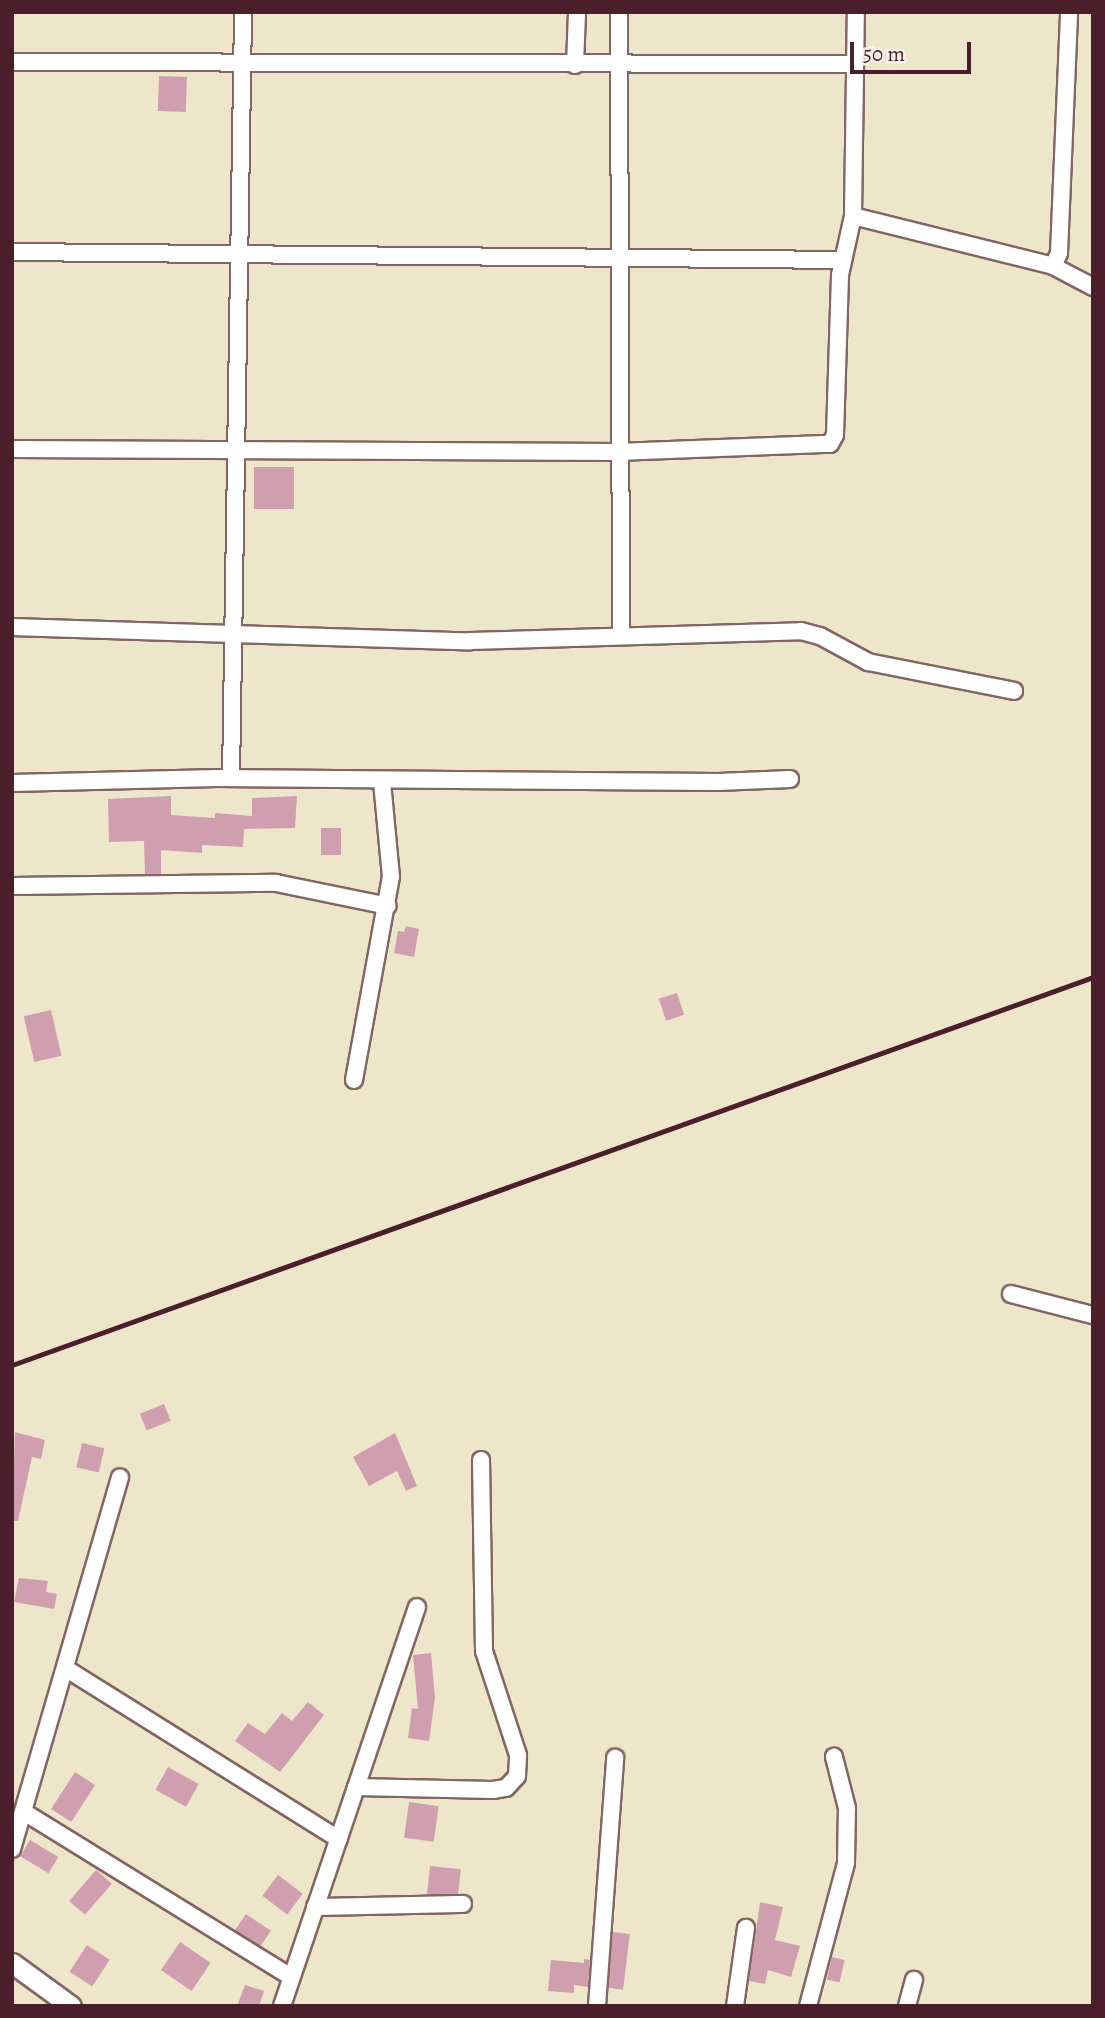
<!DOCTYPE html>
<html>
<head>
<meta charset="utf-8">
<style>
  body { margin:0 }
  #map { position:relative; width:1105px; height:2018px; overflow:hidden; background:#eee6ca; font-family:Alegreya,serif }
  div>[style] { position:absolute }
  .building>* { inset:0; background:#d09faf; transform-origin:0 0 }
  .roads { filter:drop-shadow(2px 0 #836563) drop-shadow(-2px 0 #836563) drop-shadow(0 2px #836563) drop-shadow(0 -2px #836563) }
  .minor>* { height:16px; margin:-8px; padding:0 8px; transform-origin:8px; border-radius:8px; background:#fff }
  .tertiary>* { height:19px; margin:-9.5px; padding:0 9.5px; transform-origin:9.5px; border-radius:9.5px; background:#fff }
  .rail>* { height:5px; margin:-2.5px; padding:0 2.5px; transform-origin:2.5px; border-radius:2.5px; background:#4a1f2b }
  span { translate:-50% -50%; white-space:nowrap; text-align:center; line-height:1.15; -webkit-text-stroke:5px #f7f3e8; paint-order:stroke }
  .frame { position:absolute; inset:0; border:14px solid #4a1f2b; pointer-events:none }
  .scale { position:absolute; left:850px; top:42px; width:121px; height:32px; box-sizing:border-box; border:4px solid #4a1f2b; border-top:0; padding-left:9px; font-size:21px; line-height:24px; white-space:nowrap; color:#4a1f2b; -webkit-text-stroke:5px #f7f3e8; paint-order:stroke }
</style>
</head>
<body>
<div id="map">
  <div class="building">
    <i style="left:159px;top:76px;width:28px;height:35px;rotate:2deg"></i>
    <i style="left:254px;top:467px;width:40px;height:42px"></i>
    <i style="clip-path:polygon(171px 796px,171px 815px,215px 818px,215px 813px,252px 816px,252px 798px,297px 796px,295px 828px,244px 829px,243px 847px,202px 845px,202px 853px,161px 850px,161px 874px,145px 874px,144px 841px,109px 842px,108px 799px)"></i>
    <i style="left:321px;top:828px;width:20px;height:27px"></i>
    <i style="clip-path:polygon(406px 926px,419px 929px,414px 957px,394px 953px,398px 931px,404px 932px)"></i>
    <i style="left:677px;top:993px;width:23px;height:19px;rotate:72deg"></i>
    <i style="left:51px;top:1010px;width:47px;height:28px;rotate:77deg"></i>
    <i style="left:164px;top:1404px;width:18px;height:26px;rotate:68deg"></i>
    <i style="clip-path:polygon(15px 1432px,45px 1440px,41px 1459px,32px 1457px,18px 1521px,12px 1521px)"></i>
    <i style="clip-path:polygon(395px 1433px,417px 1486px,406px 1491px,397px 1471px,369px 1486px,353px 1457px)"></i>
    <i style="left:82px;top:1443px;width:23px;height:25px;rotate:13deg"></i>
    <i style="clip-path:polygon(19px 1578px,48px 1581px,46px 1592px,57px 1594px,54px 1609px,14px 1602px)"></i>
    <i style="clip-path:polygon(431px 1653px,435px 1698px,429px 1741px,408px 1738px,412px 1708px,418px 1709px,413px 1655px)"></i>
    <i style="clip-path:polygon(308px 1702px,324px 1715px,280px 1772px,235px 1741px,248px 1723px,265px 1734px,282px 1713px,292px 1721px)"></i>
    <i style="left:168px;top:1767px;width:35px;height:26px;rotate:29deg"></i>
    <i style="left:75px;top:1772px;width:24px;height:44px;rotate:33deg"></i>
    <i style="left:409px;top:1802px;width:30px;height:36px;rotate:8deg"></i>
    <i style="left:30px;top:1840px;width:33px;height:19px;rotate:31deg"></i>
    <i style="left:430px;top:1866px;width:31px;height:28px;rotate:6deg"></i>
    <i style="left:96px;top:1870px;width:21px;height:41px;rotate:41deg"></i>
    <i style="left:278px;top:1875px;width:31px;height:26px;rotate:37deg"></i>
    <i style="clip-path:polygon(760px 1902px,783px 1907px,775px 1940px,800px 1946px,791px 1977px,768px 1970px,765px 1984px,749px 1981px)"></i>
    <i style="left:246px;top:1914px;width:30px;height:20px;rotate:34deg"></i>
    <i style="left:613px;top:1932px;width:17px;height:56px;rotate:7deg"></i>
    <i style="left:180px;top:1942px;width:37px;height:34px;rotate:34deg"></i>
    <i style="left:87px;top:1945px;width:27px;height:32px;rotate:33deg"></i>
    <i style="left:832px;top:1957px;width:13px;height:23px;rotate:13deg"></i>
    <i style="clip-path:polygon(584px 1959px,590px 1960px,588px 1987px,574px 1985px,574px 1993px,548px 1991px,551px 1960px,584px 1963px)"></i>
    <i style="clip-path:polygon(245px 1985px,264px 1991px,259px 2006px,237px 2006px)"></i>
  </div>
  <div class="roads">
    <div class="minor">
      <i style="left:619px;top:12px;width:623px;rotate:89.82deg"></i>
      <i style="left:12px;top:62px;width:842px;rotate:0.14deg"></i>
      <i style="left:575px;top:65px;width:53px;rotate:-87.8deg"></i>
      <i style="left:853px;top:216px;width:206px;rotate:14deg"></i>
      <i style="left:1053px;top:266px;width:14px;rotate:-65deg"></i>
      <i style="left:1059px;top:253px;width:241px;rotate:-87.6deg"></i>
      <i style="left:12px;top:252px;width:831px;rotate:0.55deg"></i>
      <i style="left:1053px;top:266px;width:45px;rotate:27.7deg"></i>
      <i style="left:12px;top:449px;width:605px;rotate:0.28deg"></i>
      <i style="left:617px;top:452px;width:213px;rotate:-2.2deg"></i>
      <i style="left:830px;top:444px;width:10px;rotate:-61deg"></i>
      <i style="left:835px;top:435px;width:160px;rotate:-88.2deg"></i>
      <i style="left:840px;top:275px;width:60px;rotate:-77.6deg"></i>
      <i style="left:853px;top:216px;width:204px;rotate:-89.2deg"></i>
      <i style="left:12px;top:627px;width:458px;rotate:1.8deg"></i>
      <i style="left:470px;top:641px;width:331px;rotate:-1.7deg"></i>
      <i style="left:801px;top:631px;width:20px;rotate:15deg"></i>
      <i style="left:820px;top:636px;width:55px;rotate:28.4deg"></i>
      <i style="left:868px;top:662px;width:149px;rotate:11.2deg"></i>
      <i style="left:231px;top:778px;width:766px;rotate:-89.1deg"></i>
      <i style="left:12px;top:783px;width:205px;rotate:-1.4deg"></i>
      <i style="left:217px;top:778px;width:501px;rotate:0.46deg"></i>
      <i style="left:718px;top:782px;width:72px;rotate:-2.4deg"></i>
      <i style="left:12px;top:886px;width:264px;rotate:-0.7deg"></i>
      <i style="left:276px;top:883px;width:114px;rotate:11.6deg"></i>
      <i style="left:354px;top:1080px;width:206px;rotate:-79.7deg"></i>
      <i style="left:391px;top:877px;width:96px;rotate:-95.4deg"></i>
      <i style="left:1011px;top:1294px;width:85px;rotate:14.4deg"></i>
      <i style="left:65px;top:1668px;width:323px;rotate:32deg"></i>
      <i style="left:356px;top:1787px;width:137px;rotate:1.3deg"></i>
      <i style="left:493px;top:1790px;width:13px;rotate:-9deg"></i>
      <i style="left:506px;top:1788px;width:16px;rotate:-47deg"></i>
      <i style="left:517px;top:1776px;width:21px;rotate:-87deg"></i>
      <i style="left:518px;top:1755px;width:109px;rotate:-108.1deg"></i>
      <i style="left:484px;top:1651px;width:191px;rotate:-90.9deg"></i>
      <i style="left:24px;top:1812px;width:314px;rotate:31.7deg"></i>
      <i style="left:12px;top:1849px;width:387px;rotate:-73.8deg"></i>
      <i style="left:315px;top:1907px;width:148px;rotate:-1.2deg"></i>
      <i style="left:282px;top:2006px;width:421px;rotate:-71.3deg"></i>
      <i style="left:597px;top:2006px;width:249px;rotate:-85.8deg"></i>
      <i style="left:735px;top:2006px;width:79px;rotate:-82deg"></i>
      <i style="left:808px;top:2006px;width:148px;rotate:-75.1deg"></i>
      <i style="left:846px;top:1863px;width:55px;rotate:-89deg"></i>
      <i style="left:847px;top:1808px;width:53px;rotate:-104.3deg"></i>
      <i style="left:907px;top:2006px;width:27px;rotate:-75deg"></i>
    </div>
    <div class="tertiary">
      <i style="left:12px;top:1963px;width:73px;rotate:36.1deg"></i>
    </div>
  </div>
  <div class="rail">
    <i style="left:12px;top:1365px;width:1149px;rotate:-19.74deg"></i>
  </div>
  <div class="frame"></div>
  <div class="scale">50 m</div>
</div>
</body>
</html>
